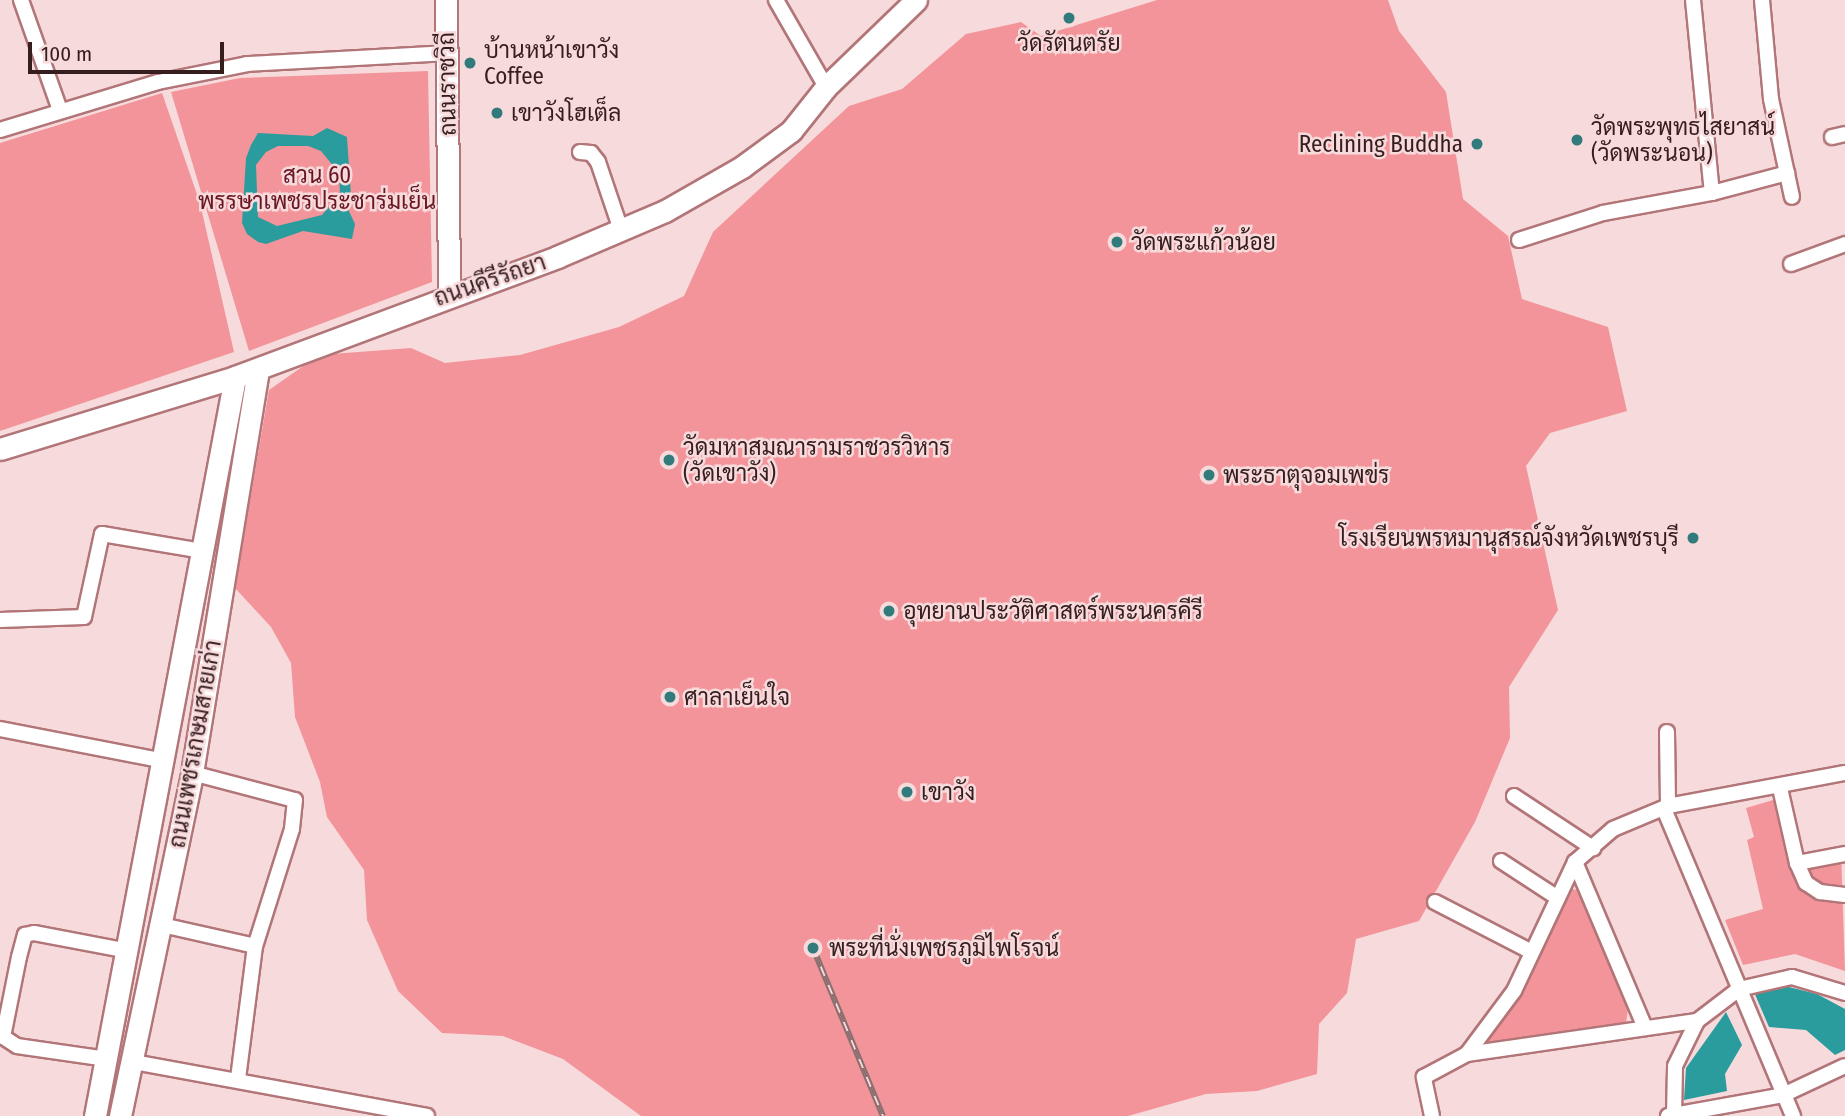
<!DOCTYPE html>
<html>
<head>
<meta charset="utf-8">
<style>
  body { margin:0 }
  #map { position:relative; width:1845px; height:1116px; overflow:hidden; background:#f7dbdc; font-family:"Fira Sans Condensed",Sarabun,sans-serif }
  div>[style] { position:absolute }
  .green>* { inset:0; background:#f29499 }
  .water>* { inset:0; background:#2a9c9e }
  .roads { filter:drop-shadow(2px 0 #b27578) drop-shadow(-2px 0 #b27578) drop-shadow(0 2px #b27578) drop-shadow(0 -2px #b27578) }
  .street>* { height:14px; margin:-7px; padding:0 7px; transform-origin:7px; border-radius:7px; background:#fff }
  .secondary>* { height:21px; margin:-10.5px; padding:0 10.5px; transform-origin:10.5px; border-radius:10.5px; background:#fff }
  .rail>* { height:6px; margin-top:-3px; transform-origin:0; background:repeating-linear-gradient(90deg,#f7dbdc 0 10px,#896f70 0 20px); box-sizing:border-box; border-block:2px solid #896f70 }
  .dots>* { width:19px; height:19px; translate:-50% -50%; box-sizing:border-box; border:4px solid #f7dbdc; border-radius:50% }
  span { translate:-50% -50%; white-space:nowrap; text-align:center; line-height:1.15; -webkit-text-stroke:5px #f7dbdc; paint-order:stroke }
  .poi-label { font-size:23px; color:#361d1e }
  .left { translate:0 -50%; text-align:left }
  .right { translate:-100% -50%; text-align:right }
  .street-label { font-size:23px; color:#361d1e }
  .park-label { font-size:23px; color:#691624 }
  .scale { position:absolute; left:28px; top:42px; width:196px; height:32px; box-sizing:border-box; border:4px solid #361d1e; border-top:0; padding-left:9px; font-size:21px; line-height:24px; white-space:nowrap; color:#361d1e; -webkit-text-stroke:5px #f7dbdc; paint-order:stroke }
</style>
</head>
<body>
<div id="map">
  <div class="green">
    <i style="clip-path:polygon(1157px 0,1388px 0,1399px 31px,1446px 92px,1463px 199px,1508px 236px,1522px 299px,1608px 327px,1627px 411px,1550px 433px,1526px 466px,1558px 610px,1509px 687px,1510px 738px,1475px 822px,1419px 921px,1356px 939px,1347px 993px,1319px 1024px,1317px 1074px,1257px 1091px,1206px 1094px,1128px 1116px,641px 1116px,563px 1059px,503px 1036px,442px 1033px,398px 991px,367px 920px,364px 870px,327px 817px,320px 782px,295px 717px,291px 663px,271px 627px,235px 588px,269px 390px,319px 355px,411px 348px,445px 363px,520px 355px,619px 327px,684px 296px,713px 232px,849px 106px,902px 89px,966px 34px,1021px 22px,1041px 36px)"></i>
    <i style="clip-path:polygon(428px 71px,432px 282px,249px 351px,171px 92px,240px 78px)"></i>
    <i style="clip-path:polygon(162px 93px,200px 203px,234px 352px,0 431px,0 143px)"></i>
    <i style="clip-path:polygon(1790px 795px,1802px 858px,1841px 850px,1845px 971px,1795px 954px,1743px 965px,1725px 920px,1763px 909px,1747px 840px,1754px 837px,1746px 808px)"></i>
    <i style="clip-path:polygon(1568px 888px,1577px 890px,1628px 1009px,1626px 1023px,1489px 1046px,1485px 1041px)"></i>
  </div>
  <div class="water">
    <i style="clip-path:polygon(evenodd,327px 128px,347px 137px,351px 196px,348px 209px,355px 224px,352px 239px,303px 231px,266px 244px,258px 242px,247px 234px,242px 223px,246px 158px,251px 145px,258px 133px,313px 136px,327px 128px,278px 146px,308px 146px,321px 151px,339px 173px,340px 194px,322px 215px,277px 226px,258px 217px,256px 165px,266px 152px,278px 146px)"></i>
    <i style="clip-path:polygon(1785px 986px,1817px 994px,1845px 1009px,1845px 1050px,1835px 1055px,1806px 1030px,1769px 1027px,1754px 992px)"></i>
    <i style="clip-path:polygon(1726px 1012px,1742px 1045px,1725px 1074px,1727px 1091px,1684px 1100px,1686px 1068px)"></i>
  </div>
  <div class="roads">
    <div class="street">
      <i style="left:21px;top:0;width:117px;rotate:70.5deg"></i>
      <i style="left:776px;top:0;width:100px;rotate:60.1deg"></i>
      <i style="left:1693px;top:0;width:194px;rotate:84.4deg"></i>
      <i style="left:1762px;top:0;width:99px;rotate:84.8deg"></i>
      <i style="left:1771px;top:99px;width:100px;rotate:77.9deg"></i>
      <i style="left:0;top:130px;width:165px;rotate:-16.9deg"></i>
      <i style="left:158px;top:82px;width:91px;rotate:-11.4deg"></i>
      <i style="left:247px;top:64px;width:200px;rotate:-3.1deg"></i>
      <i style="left:1832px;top:137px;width:13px;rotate:-13deg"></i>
      <i style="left:580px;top:152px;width:11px;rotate:5deg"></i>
      <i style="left:591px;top:153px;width:11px;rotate:52deg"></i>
      <i style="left:598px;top:162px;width:72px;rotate:71.3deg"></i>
      <i style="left:1519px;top:240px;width:88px;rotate:-17.8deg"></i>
      <i style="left:1603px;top:213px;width:111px;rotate:-10.4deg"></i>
      <i style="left:1712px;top:193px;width:78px;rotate:-14.9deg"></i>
      <i style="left:1791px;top:264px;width:58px;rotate:-20.3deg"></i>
      <i style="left:0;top:620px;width:84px;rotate:-2deg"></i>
      <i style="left:84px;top:617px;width:85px;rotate:-77.8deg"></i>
      <i style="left:102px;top:534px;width:101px;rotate:9.6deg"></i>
      <i style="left:0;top:729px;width:168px;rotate:11deg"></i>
      <i style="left:1667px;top:732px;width:74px;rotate:89.2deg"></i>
      <i style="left:192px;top:773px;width:106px;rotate:14.7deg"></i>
      <i style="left:295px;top:800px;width:29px;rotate:96deg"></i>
      <i style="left:292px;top:829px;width:123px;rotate:107.5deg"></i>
      <i style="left:255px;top:946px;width:134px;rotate:97.3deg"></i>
      <i style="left:1780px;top:788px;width:77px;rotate:77.2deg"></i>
      <i style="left:1797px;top:863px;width:22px;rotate:66deg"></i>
      <i style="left:1806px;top:883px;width:17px;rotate:33deg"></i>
      <i style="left:1820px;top:892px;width:25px;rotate:7deg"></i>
      <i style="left:1514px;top:796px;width:95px;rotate:33.4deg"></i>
      <i style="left:1664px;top:809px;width:333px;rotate:67.2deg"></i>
      <i style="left:1501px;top:861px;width:68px;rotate:33deg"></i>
      <i style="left:1575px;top:862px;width:180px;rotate:67.1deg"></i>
      <i style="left:1797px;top:863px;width:49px;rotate:-10.6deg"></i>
      <i style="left:1435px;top:902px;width:109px;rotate:27.3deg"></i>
      <i style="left:162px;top:925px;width:95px;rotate:12.7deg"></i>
      <i style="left:1467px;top:1054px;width:232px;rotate:-8.2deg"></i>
      <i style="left:107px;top:1059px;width:91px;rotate:-171.8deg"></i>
      <i style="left:17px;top:1046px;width:17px;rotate:-147deg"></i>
      <i style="left:3px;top:1037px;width:82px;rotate:-78.7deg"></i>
      <i style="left:19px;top:957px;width:23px;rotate:-75deg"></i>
      <i style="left:25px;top:935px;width:9px;rotate:-13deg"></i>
      <i style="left:34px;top:933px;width:97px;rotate:10.7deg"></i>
      <i style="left:133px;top:1062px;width:299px;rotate:10.4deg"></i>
      <i style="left:1674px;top:1115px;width:49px;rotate:-88.8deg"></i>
      <i style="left:1675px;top:1066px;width:50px;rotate:-63.9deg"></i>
      <i style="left:1697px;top:1021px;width:53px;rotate:-37.3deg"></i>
      <i style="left:1739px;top:989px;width:54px;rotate:-12.8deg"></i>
      <i style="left:1792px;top:977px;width:55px;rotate:16.8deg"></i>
      <i style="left:1432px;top:1116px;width:40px;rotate:-102deg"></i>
      <i style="left:1424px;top:1077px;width:49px;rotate:-28.1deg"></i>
      <i style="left:1467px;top:1054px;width:79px;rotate:-53.3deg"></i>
      <i style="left:1514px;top:991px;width:143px;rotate:-64.7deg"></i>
      <i style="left:1575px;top:862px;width:50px;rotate:-41deg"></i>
      <i style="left:1613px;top:829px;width:60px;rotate:-22.7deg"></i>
      <i style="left:1668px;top:806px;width:180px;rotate:-10.6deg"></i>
      <i style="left:1668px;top:1116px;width:117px;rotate:-10.3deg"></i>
      <i style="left:1783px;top:1095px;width:68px;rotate:-25.1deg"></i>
    </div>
    <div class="secondary">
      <i style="left:446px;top:0;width:294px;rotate:89.4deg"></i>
      <i style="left:0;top:449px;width:246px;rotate:-17deg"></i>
      <i style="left:235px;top:377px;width:344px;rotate:-20.4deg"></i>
      <i style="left:557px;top:257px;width:117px;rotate:-23.1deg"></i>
      <i style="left:665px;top:211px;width:89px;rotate:-29.7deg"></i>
      <i style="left:742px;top:167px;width:61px;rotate:-36.3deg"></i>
      <i style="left:791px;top:131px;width:56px;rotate:-51.5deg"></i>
      <i style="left:826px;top:87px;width:125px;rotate:-44deg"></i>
      <i style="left:95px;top:1116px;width:752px;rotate:-79.27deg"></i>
      <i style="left:120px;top:1116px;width:350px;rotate:-78.1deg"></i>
      <i style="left:192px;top:773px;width:409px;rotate:-80.7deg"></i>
    </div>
  </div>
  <div class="rail">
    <i style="left:813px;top:948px;width:182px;rotate:67.4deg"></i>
  </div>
  <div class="dots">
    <i style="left:1069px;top:18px;background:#327b7c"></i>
    <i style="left:470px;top:63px;background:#327b7c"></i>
    <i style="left:497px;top:113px;background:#327b7c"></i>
    <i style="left:1577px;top:140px;background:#327b7c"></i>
    <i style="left:1477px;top:144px;background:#327b7c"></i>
    <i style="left:1117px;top:242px;background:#327b7c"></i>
    <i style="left:669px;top:460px;background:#327b7c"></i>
    <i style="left:1209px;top:475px;background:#327b7c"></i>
    <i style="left:1693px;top:538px;background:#327b7c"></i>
    <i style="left:889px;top:611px;background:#327b7c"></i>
    <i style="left:670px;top:697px;background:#327b7c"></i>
    <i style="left:907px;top:792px;background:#327b7c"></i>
    <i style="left:813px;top:948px;background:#327b7c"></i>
  </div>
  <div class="poi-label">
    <span style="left:1069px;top:43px">วัดรัตนตรัย</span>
    <span class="left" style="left:484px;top:63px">บ้านหน้าเขาวัง<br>Coffee</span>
    <span class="left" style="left:511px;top:113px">เขาวังโฮเต็ล</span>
    <span class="left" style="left:1591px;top:140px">วัดพระพุทธไสยาสน์<br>(วัดพระนอน)</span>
    <span class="right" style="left:1463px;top:144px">Reclining Buddha</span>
    <span class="left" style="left:1131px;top:242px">วัดพระแก้วน้อย</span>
    <span class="left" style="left:683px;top:460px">วัดมหาสมณารามราชวรวิหาร<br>(วัดเขาวัง)</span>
    <span class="left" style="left:1223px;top:475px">พระธาตุจอมเพข่ร</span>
    <span class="right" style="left:1679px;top:538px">โรงเรียนพรหมานุสรณ์จังหวัดเพชรบุรี</span>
    <span class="left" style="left:903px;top:611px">อุทยานประวัติศาสตร์พระนครคีรี</span>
    <span class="left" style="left:684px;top:697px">ศาลาเย็นใจ</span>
    <span class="left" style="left:921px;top:792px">เขาวัง</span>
    <span class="left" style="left:829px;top:948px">พระที่นั่งเพชรภูมิไพโรจน์</span>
  </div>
  <div class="street-label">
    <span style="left:447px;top:84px;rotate:-91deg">ถนนราชวิถี</span>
    <span style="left:490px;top:280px;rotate:-19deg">ถนนคีรีรัถยา</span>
    <span style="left:195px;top:744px;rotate:-80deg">ถนนเพชรเกษมสายเก่า</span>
  </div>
  <div class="park-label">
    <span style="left:317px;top:188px">สวน 60<br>พรรษาเพชรประชาร่มเย็น</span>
  </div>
  <div class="scale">100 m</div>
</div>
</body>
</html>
